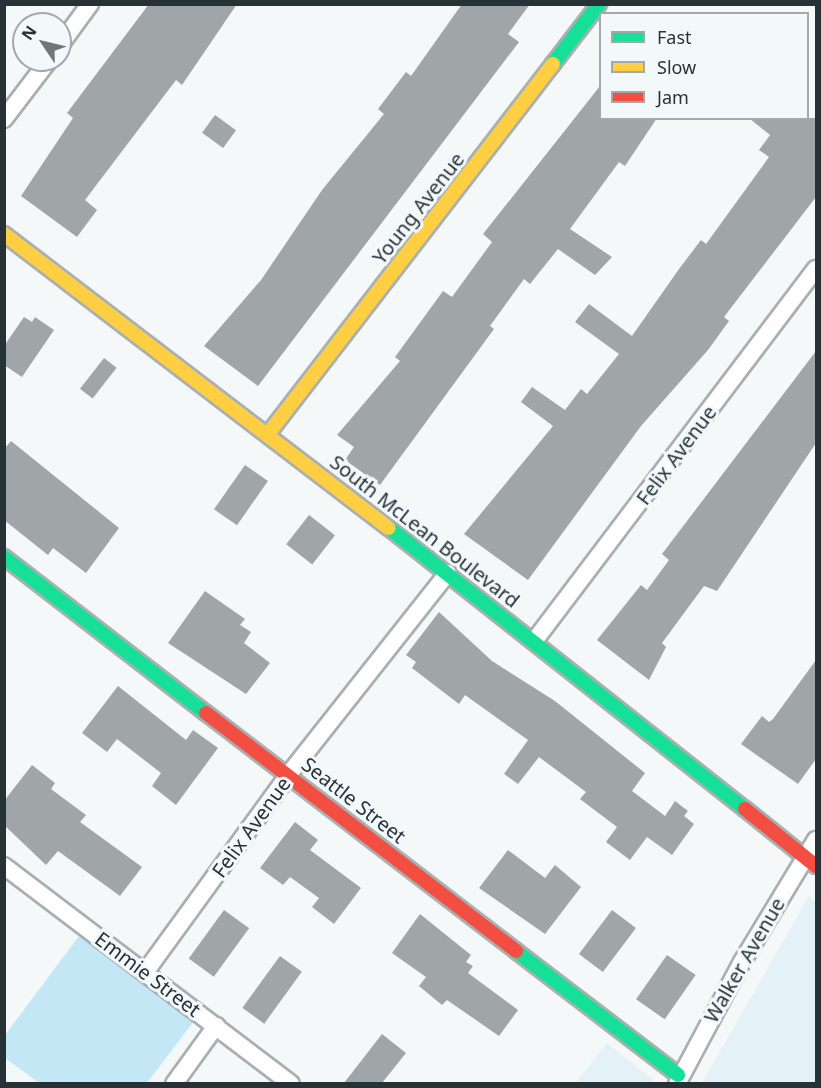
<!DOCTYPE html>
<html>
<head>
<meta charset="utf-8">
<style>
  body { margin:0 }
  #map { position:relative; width:821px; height:1088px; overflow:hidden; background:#f5f8f9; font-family:"Noto Sans",sans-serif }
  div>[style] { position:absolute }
  .built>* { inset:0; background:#e4f2f8 }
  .green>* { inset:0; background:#c4e7f6 }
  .building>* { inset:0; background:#a0a6a8; transform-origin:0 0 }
  .roads { filter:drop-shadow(2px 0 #a9afb2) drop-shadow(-2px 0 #a9afb2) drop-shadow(0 2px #a9afb2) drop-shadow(0 -2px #a9afb2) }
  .street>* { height:16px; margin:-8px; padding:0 8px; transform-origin:8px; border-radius:8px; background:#fefefe }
  .fast>* { height:14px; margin:-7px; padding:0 7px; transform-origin:7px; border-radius:7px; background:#16e098 }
  .slow>* { height:14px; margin:-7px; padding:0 7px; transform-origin:7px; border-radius:7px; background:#ffcf43 }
  .jam>* { height:14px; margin:-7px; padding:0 7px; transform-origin:7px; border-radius:7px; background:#f24e42 }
  span { translate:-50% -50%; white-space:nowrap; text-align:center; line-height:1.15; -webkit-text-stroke:6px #f3f9fb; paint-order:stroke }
  .street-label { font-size:20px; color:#273237 }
  .frame { position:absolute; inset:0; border:6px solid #273237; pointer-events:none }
  .legend { position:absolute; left:599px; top:12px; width:210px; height:108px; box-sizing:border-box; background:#f3f9fb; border:2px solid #a1a9ad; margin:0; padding:8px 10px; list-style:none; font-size:18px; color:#273237 }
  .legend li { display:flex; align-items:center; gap:12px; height:30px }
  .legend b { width:30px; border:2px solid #a1a9ad }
  .north { position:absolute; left:12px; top:12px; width:60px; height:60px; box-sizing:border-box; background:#f3f9fb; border:2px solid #a1a9ad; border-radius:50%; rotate:305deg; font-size:16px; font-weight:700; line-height:24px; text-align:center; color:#273237 }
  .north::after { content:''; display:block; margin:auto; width:21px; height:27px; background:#6f777b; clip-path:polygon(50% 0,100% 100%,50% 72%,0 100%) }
</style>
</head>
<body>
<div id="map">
  <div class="built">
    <i style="clip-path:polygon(809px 896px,816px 902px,816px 1083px,702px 1083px)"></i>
    <i style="clip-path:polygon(607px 1043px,652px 1079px,655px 1083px,575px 1083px)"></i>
  </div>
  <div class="green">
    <i style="clip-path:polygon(79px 936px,194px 1021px,147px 1083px,39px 1083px,5px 1058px,5px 1035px)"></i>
  </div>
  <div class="building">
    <i style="clip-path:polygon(149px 4px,237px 4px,182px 85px,176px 80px,85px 200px,97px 210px,77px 237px,21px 196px,73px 118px,67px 113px)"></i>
    <i style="clip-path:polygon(462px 4px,530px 4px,508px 34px,519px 42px,258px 386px,204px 346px,261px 280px,322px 190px,384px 114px,378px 109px,406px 72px,411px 76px)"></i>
    <i style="clip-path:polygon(600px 86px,600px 118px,657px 118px,625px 166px,619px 162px,570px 229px,612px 257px,595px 275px,558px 249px,530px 284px,524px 279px,490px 326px,494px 329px,380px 485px,345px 460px,354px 447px,337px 435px,400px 361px,395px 357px,443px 291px,452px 297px,492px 242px,483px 234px)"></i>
    <i style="left:215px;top:115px;width:26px;height:22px;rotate:36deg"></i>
    <i style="clip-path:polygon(749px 118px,816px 118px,816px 197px,724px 317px,729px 321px,708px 350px,641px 426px,528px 580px,464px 534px,553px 426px,521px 402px,532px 387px,565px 410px,581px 389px,587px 394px,619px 354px,575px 322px,589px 304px,632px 336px,679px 269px,701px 240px,706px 244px,769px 157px,759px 150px,770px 135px)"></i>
    <i style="clip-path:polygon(24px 317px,32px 322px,35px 317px,54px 330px,22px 377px,4px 365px,4px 346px)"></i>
    <i style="clip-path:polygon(816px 351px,816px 443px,717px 591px,704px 586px,662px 643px,666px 647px,649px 680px,597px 640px,641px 585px,647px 590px,669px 560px,662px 554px)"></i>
    <i style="left:104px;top:358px;width:16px;height:39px;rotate:38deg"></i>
    <i style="clip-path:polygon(11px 441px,119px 528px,86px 573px,53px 548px,48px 555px,4px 520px,4px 449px)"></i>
    <i style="left:245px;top:465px;width:28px;height:54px;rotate:35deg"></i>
    <i style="left:309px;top:515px;width:33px;height:37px;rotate:38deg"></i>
    <i style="clip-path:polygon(205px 591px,245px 619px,240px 625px,251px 632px,244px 643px,270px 663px,246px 694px,168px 643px)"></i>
    <i style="clip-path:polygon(439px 612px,492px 661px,555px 701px,645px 773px,632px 791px,665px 816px,675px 801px,688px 811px,684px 816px,694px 824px,672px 855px,647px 837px,630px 860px,606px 842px,617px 827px,580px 799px,586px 792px,539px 757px,518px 784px,504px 774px,528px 740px,465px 695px,459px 704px,412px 668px,416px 662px,406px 655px)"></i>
    <i style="clip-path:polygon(816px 660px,816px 759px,798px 784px,741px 744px,762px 716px,769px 722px,773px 719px)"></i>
    <i style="clip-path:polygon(118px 686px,186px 740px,193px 730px,218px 748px,176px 805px,152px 786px,161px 773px,117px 739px,107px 752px,82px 733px)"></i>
    <i style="clip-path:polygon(32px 765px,55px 783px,51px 789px,86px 815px,80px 822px,142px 867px,120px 896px,58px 851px,46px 865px,4px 825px,4px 801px)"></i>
    <i style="clip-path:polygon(295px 822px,318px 840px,310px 850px,361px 888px,334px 924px,312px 907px,319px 898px,290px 877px,283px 885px,260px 868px)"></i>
    <i style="clip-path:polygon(508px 850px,545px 878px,555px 865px,581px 887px,545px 934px,479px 888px)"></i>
    <i style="left:224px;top:910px;width:31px;height:60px;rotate:36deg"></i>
    <i style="left:612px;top:910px;width:30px;height:55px;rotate:37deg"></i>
    <i style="clip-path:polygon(420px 914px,471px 955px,466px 962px,473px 966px,468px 973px,518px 1010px,499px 1036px,447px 1000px,442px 1005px,419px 986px,426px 977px,392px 953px)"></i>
    <i style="left:667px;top:955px;width:35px;height:54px;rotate:35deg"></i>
    <i style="left:280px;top:956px;width:27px;height:64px;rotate:36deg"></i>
    <i style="clip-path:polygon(382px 1034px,406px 1053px,382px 1083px,344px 1083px)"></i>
  </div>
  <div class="roads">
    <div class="street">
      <i style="left:60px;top:45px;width:51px;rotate:-53.8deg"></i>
      <i style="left:4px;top:119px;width:74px;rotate:-52.7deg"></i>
      <i style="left:535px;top:640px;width:465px;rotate:-52.9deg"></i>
      <i style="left:4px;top:866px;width:360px;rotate:37.2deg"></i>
      <i style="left:146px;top:971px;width:243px;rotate:-54deg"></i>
      <i style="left:289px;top:774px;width:256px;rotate:-51.7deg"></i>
      <i style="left:174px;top:1084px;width:72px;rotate:-54.1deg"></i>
      <i style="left:677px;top:1084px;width:138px;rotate:-62deg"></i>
      <i style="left:742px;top:962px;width:143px;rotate:-58.8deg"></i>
    </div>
    <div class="fast">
      <i style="left:553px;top:64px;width:76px;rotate:-52.5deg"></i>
      <i style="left:389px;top:528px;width:454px;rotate:38.3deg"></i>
      <i style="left:4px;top:557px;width:255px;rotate:37.7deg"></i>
      <i style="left:516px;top:951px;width:204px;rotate:37.4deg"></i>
    </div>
    <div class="slow">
      <i style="left:4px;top:234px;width:484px;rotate:37.4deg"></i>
      <i style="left:268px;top:434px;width:467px;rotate:-52.4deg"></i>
    </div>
    <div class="jam">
      <i style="left:206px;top:713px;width:391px;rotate:37.5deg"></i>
      <i style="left:745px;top:809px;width:91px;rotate:38.8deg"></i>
    </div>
  </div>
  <div class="street-label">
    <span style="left:418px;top:208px;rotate:-52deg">Young Avenue</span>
    <span style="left:676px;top:455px;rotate:-53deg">Felix Avenue</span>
    <span style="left:425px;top:531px;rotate:38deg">South McLean Boulevard</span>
    <span style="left:354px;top:800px;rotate:38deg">Seattle Street</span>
    <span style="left:251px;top:827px;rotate:-54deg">Felix Avenue</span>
    <span style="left:744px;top:960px;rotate:-60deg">Walker Avenue</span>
    <span style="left:148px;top:974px;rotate:37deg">Emmie Street</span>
  </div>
  <div class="frame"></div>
  <ul class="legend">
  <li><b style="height:8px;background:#16e098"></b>Fast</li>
  <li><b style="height:8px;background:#ffcf43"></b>Slow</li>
  <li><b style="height:8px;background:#f24e42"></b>Jam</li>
  </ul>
  <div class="north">N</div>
</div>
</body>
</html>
